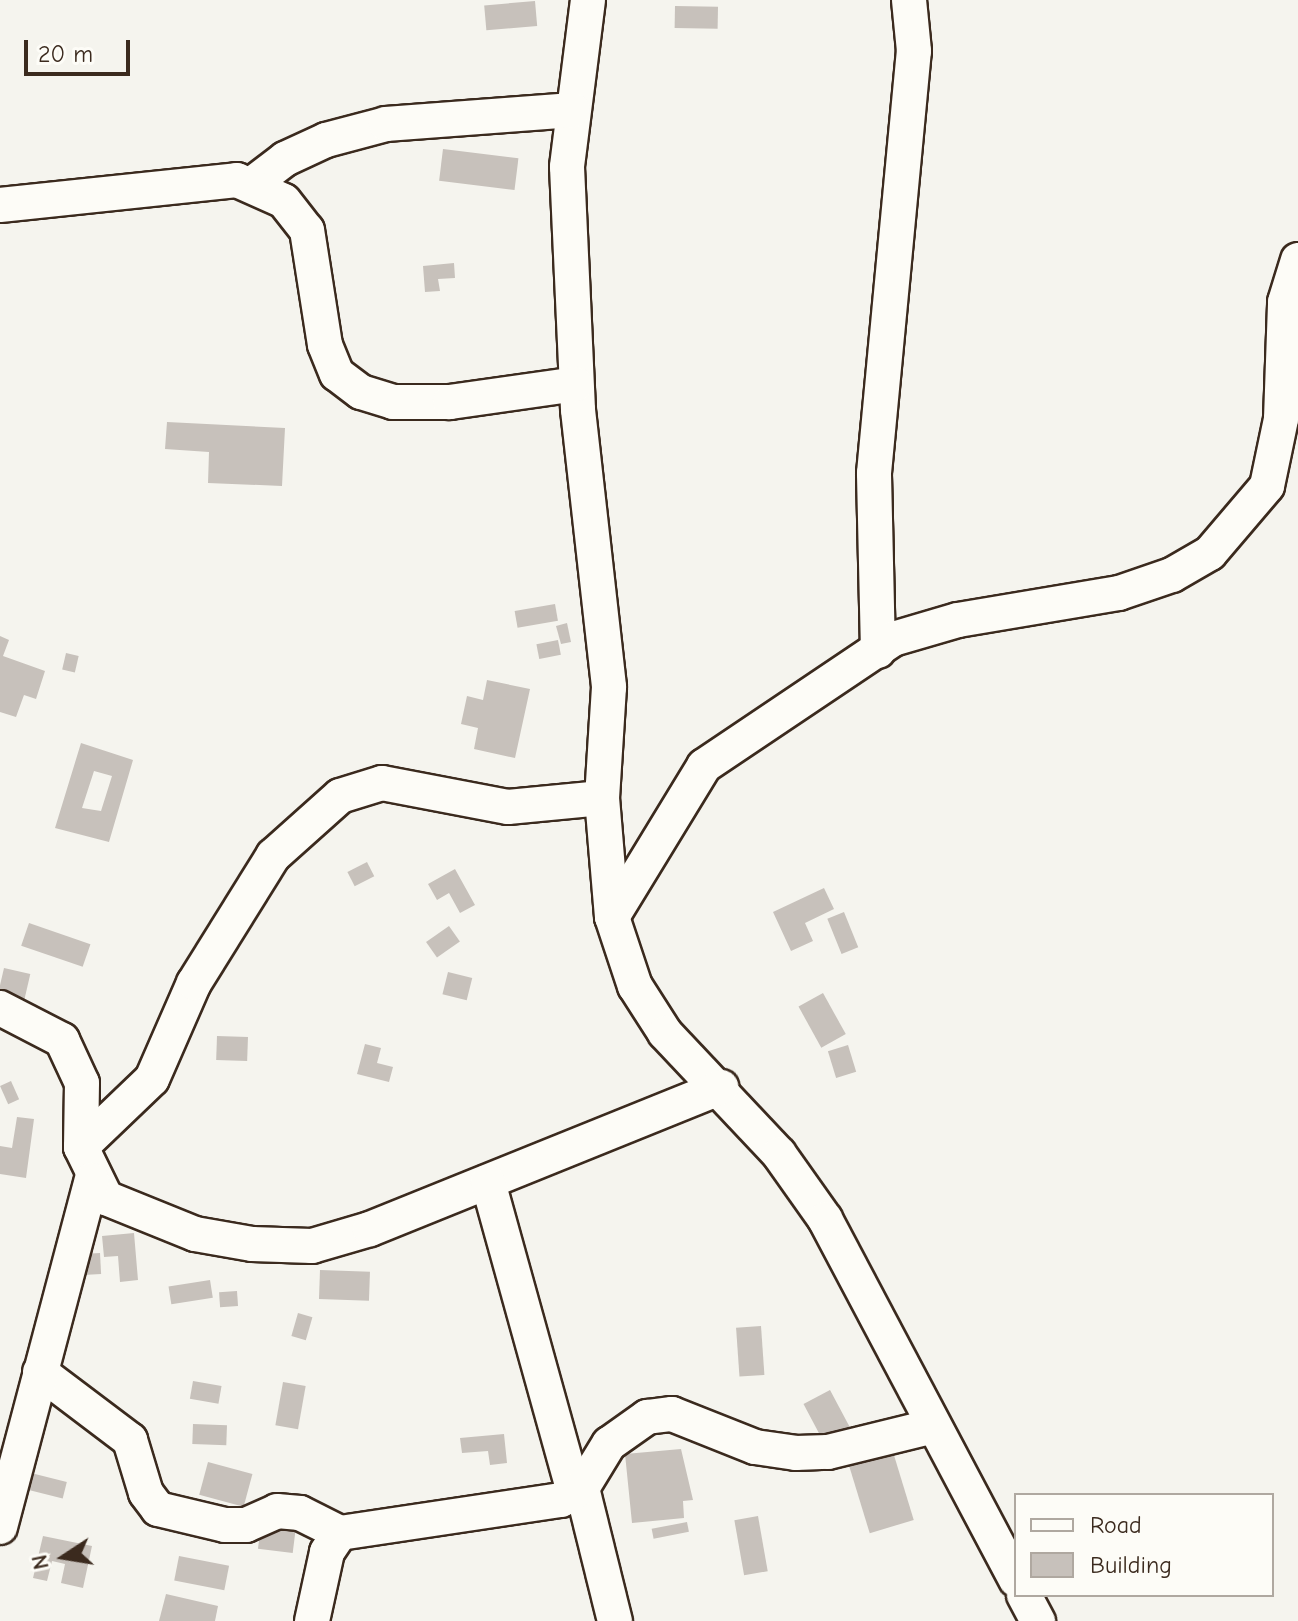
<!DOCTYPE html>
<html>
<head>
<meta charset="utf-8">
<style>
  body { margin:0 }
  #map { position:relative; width:1298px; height:1621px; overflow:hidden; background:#f5f4ee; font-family:"Comic Neue",sans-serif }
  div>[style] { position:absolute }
  .building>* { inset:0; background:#c7c1bb; transform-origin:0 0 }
  .roads { filter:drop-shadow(2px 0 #3b2a1e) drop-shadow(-2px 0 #3b2a1e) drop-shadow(0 2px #3b2a1e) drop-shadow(0 -2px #3b2a1e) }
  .minor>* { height:34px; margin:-17px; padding:0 17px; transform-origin:17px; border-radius:17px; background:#fdfcf7 }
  span { translate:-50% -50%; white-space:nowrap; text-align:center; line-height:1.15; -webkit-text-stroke:8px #fdfcf7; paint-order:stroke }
  .legend { position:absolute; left:1014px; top:1493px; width:260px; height:104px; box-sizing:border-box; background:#fdfcf7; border:2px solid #afa8a0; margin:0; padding:10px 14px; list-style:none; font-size:24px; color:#3b2a1e }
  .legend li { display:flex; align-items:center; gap:16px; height:40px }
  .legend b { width:40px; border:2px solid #afa8a0 }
  .north { position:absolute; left:24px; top:1517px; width:80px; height:80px; -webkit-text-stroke:6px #fdfcf7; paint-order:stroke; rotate:258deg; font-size:22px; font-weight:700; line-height:32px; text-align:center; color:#3b2a1e }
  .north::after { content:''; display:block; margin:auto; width:28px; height:36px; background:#3b2a1e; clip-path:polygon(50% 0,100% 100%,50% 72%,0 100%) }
  .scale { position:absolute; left:24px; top:40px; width:106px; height:36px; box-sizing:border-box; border:4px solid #3b2a1e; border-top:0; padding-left:10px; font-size:24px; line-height:28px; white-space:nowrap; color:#3b2a1e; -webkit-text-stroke:6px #fdfcf7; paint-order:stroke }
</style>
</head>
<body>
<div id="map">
  <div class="building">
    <i style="left:535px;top:1px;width:25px;height:51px;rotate:85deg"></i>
    <i style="left:675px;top:6px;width:43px;height:22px;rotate:1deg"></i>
    <i style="left:443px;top:149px;width:76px;height:32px;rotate:7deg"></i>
    <i style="clip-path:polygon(454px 263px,455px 278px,438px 279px,440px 291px,425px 292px,423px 266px)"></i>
    <i style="clip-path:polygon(167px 422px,285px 428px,282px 486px,208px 483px,209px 452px,165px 449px)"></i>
    <i style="left:555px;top:604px;width:17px;height:41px;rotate:80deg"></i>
    <i style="clip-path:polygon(567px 623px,571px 642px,561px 644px,556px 626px)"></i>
    <i style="clip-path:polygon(0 636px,9px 640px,3px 656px,45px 671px,36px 699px,24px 695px,16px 717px,0 712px)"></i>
    <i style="left:558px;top:640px;width:15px;height:22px;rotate:79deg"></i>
    <i style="left:66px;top:653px;width:13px;height:17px;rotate:13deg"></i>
    <i style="clip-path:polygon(487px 680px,530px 689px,515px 758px,474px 749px,478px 728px,461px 724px,467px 696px,483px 700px)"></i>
    <i style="clip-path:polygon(evenodd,81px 743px,133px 760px,109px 842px,55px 828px,81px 743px,94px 771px,112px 776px,101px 811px,82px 808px,94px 771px)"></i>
    <i style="left:367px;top:862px;width:16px;height:22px;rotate:63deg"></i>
    <i style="clip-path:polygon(455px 869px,475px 905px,460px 913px,449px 893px,437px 900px,428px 884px)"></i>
    <i style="clip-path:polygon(824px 888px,834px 909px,805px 923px,813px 941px,791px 951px,773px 912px)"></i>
    <i style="left:844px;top:912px;width:38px;height:18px;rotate:68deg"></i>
    <i style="left:29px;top:923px;width:65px;height:24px;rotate:19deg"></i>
    <i style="left:449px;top:926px;width:19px;height:28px;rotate:55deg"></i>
    <i style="left:4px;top:968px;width:27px;height:29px;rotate:13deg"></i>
    <i style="left:448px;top:972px;width:25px;height:23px;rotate:14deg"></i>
    <i style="left:823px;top:993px;width:47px;height:28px;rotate:61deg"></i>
    <i style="left:217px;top:1036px;width:31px;height:24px;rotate:2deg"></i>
    <i style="clip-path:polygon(365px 1044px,381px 1048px,377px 1063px,393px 1067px,389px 1082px,357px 1074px)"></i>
    <i style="left:848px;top:1045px;width:28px;height:21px;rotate:73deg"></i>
    <i style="left:11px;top:1081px;width:20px;height:12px;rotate:66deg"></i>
    <i style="clip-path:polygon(17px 1117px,34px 1119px,26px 1178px,0 1174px,0 1146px,12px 1148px)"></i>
    <i style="clip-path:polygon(134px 1233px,138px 1280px,120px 1282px,118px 1256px,104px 1257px,102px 1236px)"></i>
    <i style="left:100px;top:1253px;width:21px;height:18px;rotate:87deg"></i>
    <i style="left:320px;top:1270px;width:50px;height:29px;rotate:2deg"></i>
    <i style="left:210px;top:1280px;width:18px;height:42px;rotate:81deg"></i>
    <i style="left:237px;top:1291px;width:15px;height:18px;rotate:86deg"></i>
    <i style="left:298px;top:1313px;width:15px;height:24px;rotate:16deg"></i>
    <i style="left:761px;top:1326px;width:49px;height:25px;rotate:86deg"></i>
    <i style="left:193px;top:1381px;width:29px;height:18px;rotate:10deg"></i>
    <i style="left:283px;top:1382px;width:23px;height:44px;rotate:10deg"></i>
    <i style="left:830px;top:1390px;width:44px;height:30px;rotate:62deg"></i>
    <i style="left:193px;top:1424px;width:34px;height:20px;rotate:2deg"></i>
    <i style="clip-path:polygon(504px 1434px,507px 1463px,490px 1465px,488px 1451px,462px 1453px,460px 1438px)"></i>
    <i style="clip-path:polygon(681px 1449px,693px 1500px,683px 1501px,684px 1518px,632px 1523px,625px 1454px)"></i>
    <i style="left:893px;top:1452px;width:71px;height:46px;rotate:73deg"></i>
    <i style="left:208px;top:1462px;width:46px;height:34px;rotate:15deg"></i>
    <i style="left:27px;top:1472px;width:41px;height:17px;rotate:14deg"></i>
    <i style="left:758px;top:1516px;width:56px;height:24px;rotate:80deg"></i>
    <i style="left:687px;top:1522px;width:10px;height:36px;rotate:79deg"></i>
    <i style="left:261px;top:1524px;width:35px;height:25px;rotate:7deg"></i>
    <i style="clip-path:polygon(43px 1536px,92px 1546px,83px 1588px,61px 1583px,65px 1564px,52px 1561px,47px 1581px,33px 1578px)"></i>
    <i style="left:179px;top:1556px;width:51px;height:25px;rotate:11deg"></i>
    <i style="clip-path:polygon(166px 1594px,218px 1606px,215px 1621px,159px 1621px)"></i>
  </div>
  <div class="roads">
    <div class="minor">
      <i style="left:588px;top:0;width:168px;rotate:97.2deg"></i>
      <i style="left:567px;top:167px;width:243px;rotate:87.4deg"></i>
      <i style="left:578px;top:410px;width:279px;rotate:83.6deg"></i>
      <i style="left:609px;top:687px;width:111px;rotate:93.6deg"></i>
      <i style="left:602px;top:798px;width:119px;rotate:85.2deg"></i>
      <i style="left:612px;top:917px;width:73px;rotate:71.6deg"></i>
      <i style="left:635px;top:986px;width:56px;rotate:57.4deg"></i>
      <i style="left:665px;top:1033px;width:166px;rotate:46.7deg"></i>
      <i style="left:779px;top:1154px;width:80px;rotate:54.7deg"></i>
      <i style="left:825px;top:1219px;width:408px;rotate:62.1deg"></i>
      <i style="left:251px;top:185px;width:43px;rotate:-37.4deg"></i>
      <i style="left:285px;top:159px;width:45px;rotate:-24.9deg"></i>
      <i style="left:326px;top:140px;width:62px;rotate:-14.9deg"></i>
      <i style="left:386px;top:124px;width:187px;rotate:-4.3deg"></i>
      <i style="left:0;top:205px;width:238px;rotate:-6deg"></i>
      <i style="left:237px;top:180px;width:51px;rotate:24.1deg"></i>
      <i style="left:284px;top:201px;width:37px;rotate:52deg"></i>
      <i style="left:307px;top:230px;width:116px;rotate:81.1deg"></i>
      <i style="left:325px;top:345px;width:31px;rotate:68deg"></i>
      <i style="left:337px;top:374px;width:30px;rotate:37deg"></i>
      <i style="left:361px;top:392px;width:34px;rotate:17deg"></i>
      <i style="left:393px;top:402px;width:57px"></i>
      <i style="left:450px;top:402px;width:127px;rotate:-8.1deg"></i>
      <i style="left:878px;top:651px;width:178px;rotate:-91.3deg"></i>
      <i style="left:874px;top:473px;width:424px;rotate:-84.6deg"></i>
      <i style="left:914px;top:51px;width:51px;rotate:-95.6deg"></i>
      <i style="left:612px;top:917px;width:177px;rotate:-58.6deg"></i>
      <i style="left:704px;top:766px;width:228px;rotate:-33.9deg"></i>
      <i style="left:893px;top:639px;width:68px;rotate:-16.3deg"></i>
      <i style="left:958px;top:620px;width:163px;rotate:-9.5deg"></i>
      <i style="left:1119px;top:593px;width:56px;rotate:-18.8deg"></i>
      <i style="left:1172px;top:575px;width:44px;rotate:-30.1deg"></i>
      <i style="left:1210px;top:553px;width:88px;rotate:-49.6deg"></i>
      <i style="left:1267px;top:486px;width:68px;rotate:-78.2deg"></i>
      <i style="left:1281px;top:419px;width:117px;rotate:-88deg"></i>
      <i style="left:1285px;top:302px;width:44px;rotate:-72.8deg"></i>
      <i style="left:0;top:1008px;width:70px;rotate:27.3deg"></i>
      <i style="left:62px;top:1040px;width:47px;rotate:65.1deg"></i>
      <i style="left:82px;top:1083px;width:64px;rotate:90.9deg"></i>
      <i style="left:81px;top:1147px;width:57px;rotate:63.9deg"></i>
      <i style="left:106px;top:1198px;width:96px;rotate:22deg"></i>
      <i style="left:195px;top:1234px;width:58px;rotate:10deg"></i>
      <i style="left:252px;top:1244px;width:60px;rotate:1.9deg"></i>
      <i style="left:312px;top:1246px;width:60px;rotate:-16.3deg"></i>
      <i style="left:370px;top:1229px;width:379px;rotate:-22deg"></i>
      <i style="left:81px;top:1147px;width:98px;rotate:-43.8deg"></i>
      <i style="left:152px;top:1079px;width:105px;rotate:-66.4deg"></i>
      <i style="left:194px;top:983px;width:150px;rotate:-58.1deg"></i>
      <i style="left:273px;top:856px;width:90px;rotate:-41.8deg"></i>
      <i style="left:340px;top:796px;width:44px;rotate:-17.2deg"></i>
      <i style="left:382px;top:783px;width:128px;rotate:10.8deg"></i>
      <i style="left:508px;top:807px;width:94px;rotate:-5.5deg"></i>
      <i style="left:488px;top:1182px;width:322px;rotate:74.5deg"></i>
      <i style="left:40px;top:1372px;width:113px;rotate:37.1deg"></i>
      <i style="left:130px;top:1440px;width:55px;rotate:73.2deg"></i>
      <i style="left:146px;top:1493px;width:20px;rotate:53deg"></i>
      <i style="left:158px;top:1509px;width:69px;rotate:13.4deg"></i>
      <i style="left:225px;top:1525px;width:21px"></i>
      <i style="left:246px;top:1525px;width:34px;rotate:-24deg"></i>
      <i style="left:277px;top:1511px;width:23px;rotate:5deg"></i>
      <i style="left:300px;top:1513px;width:45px;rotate:26.6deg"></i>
      <i style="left:582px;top:1488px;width:137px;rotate:76.1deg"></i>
      <i style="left:0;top:1527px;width:359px;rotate:-75.2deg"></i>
      <i style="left:1024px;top:1595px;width:30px;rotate:62deg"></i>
      <i style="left:312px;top:1621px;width:71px;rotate:-77.7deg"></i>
      <i style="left:327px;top:1552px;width:23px;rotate:-56deg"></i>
      <i style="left:340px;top:1533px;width:223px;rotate:-8.5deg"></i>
      <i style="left:561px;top:1500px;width:24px;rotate:-30deg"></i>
      <i style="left:582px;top:1488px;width:52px;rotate:-58.5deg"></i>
      <i style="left:609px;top:1444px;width:47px;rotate:-35.4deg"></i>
      <i style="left:647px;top:1417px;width:25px;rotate:-7deg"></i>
      <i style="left:672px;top:1414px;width:89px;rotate:21.7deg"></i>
      <i style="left:755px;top:1447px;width:41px;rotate:8.3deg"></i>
      <i style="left:796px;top:1453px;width:32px;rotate:-2deg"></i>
      <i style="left:828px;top:1452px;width:109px;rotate:-13.8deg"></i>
    </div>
  </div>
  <ul class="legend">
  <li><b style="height:10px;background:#fdfcf7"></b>Road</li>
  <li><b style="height:22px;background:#c7c1bb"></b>Building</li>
  </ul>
  <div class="north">N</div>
  <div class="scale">20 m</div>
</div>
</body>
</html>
